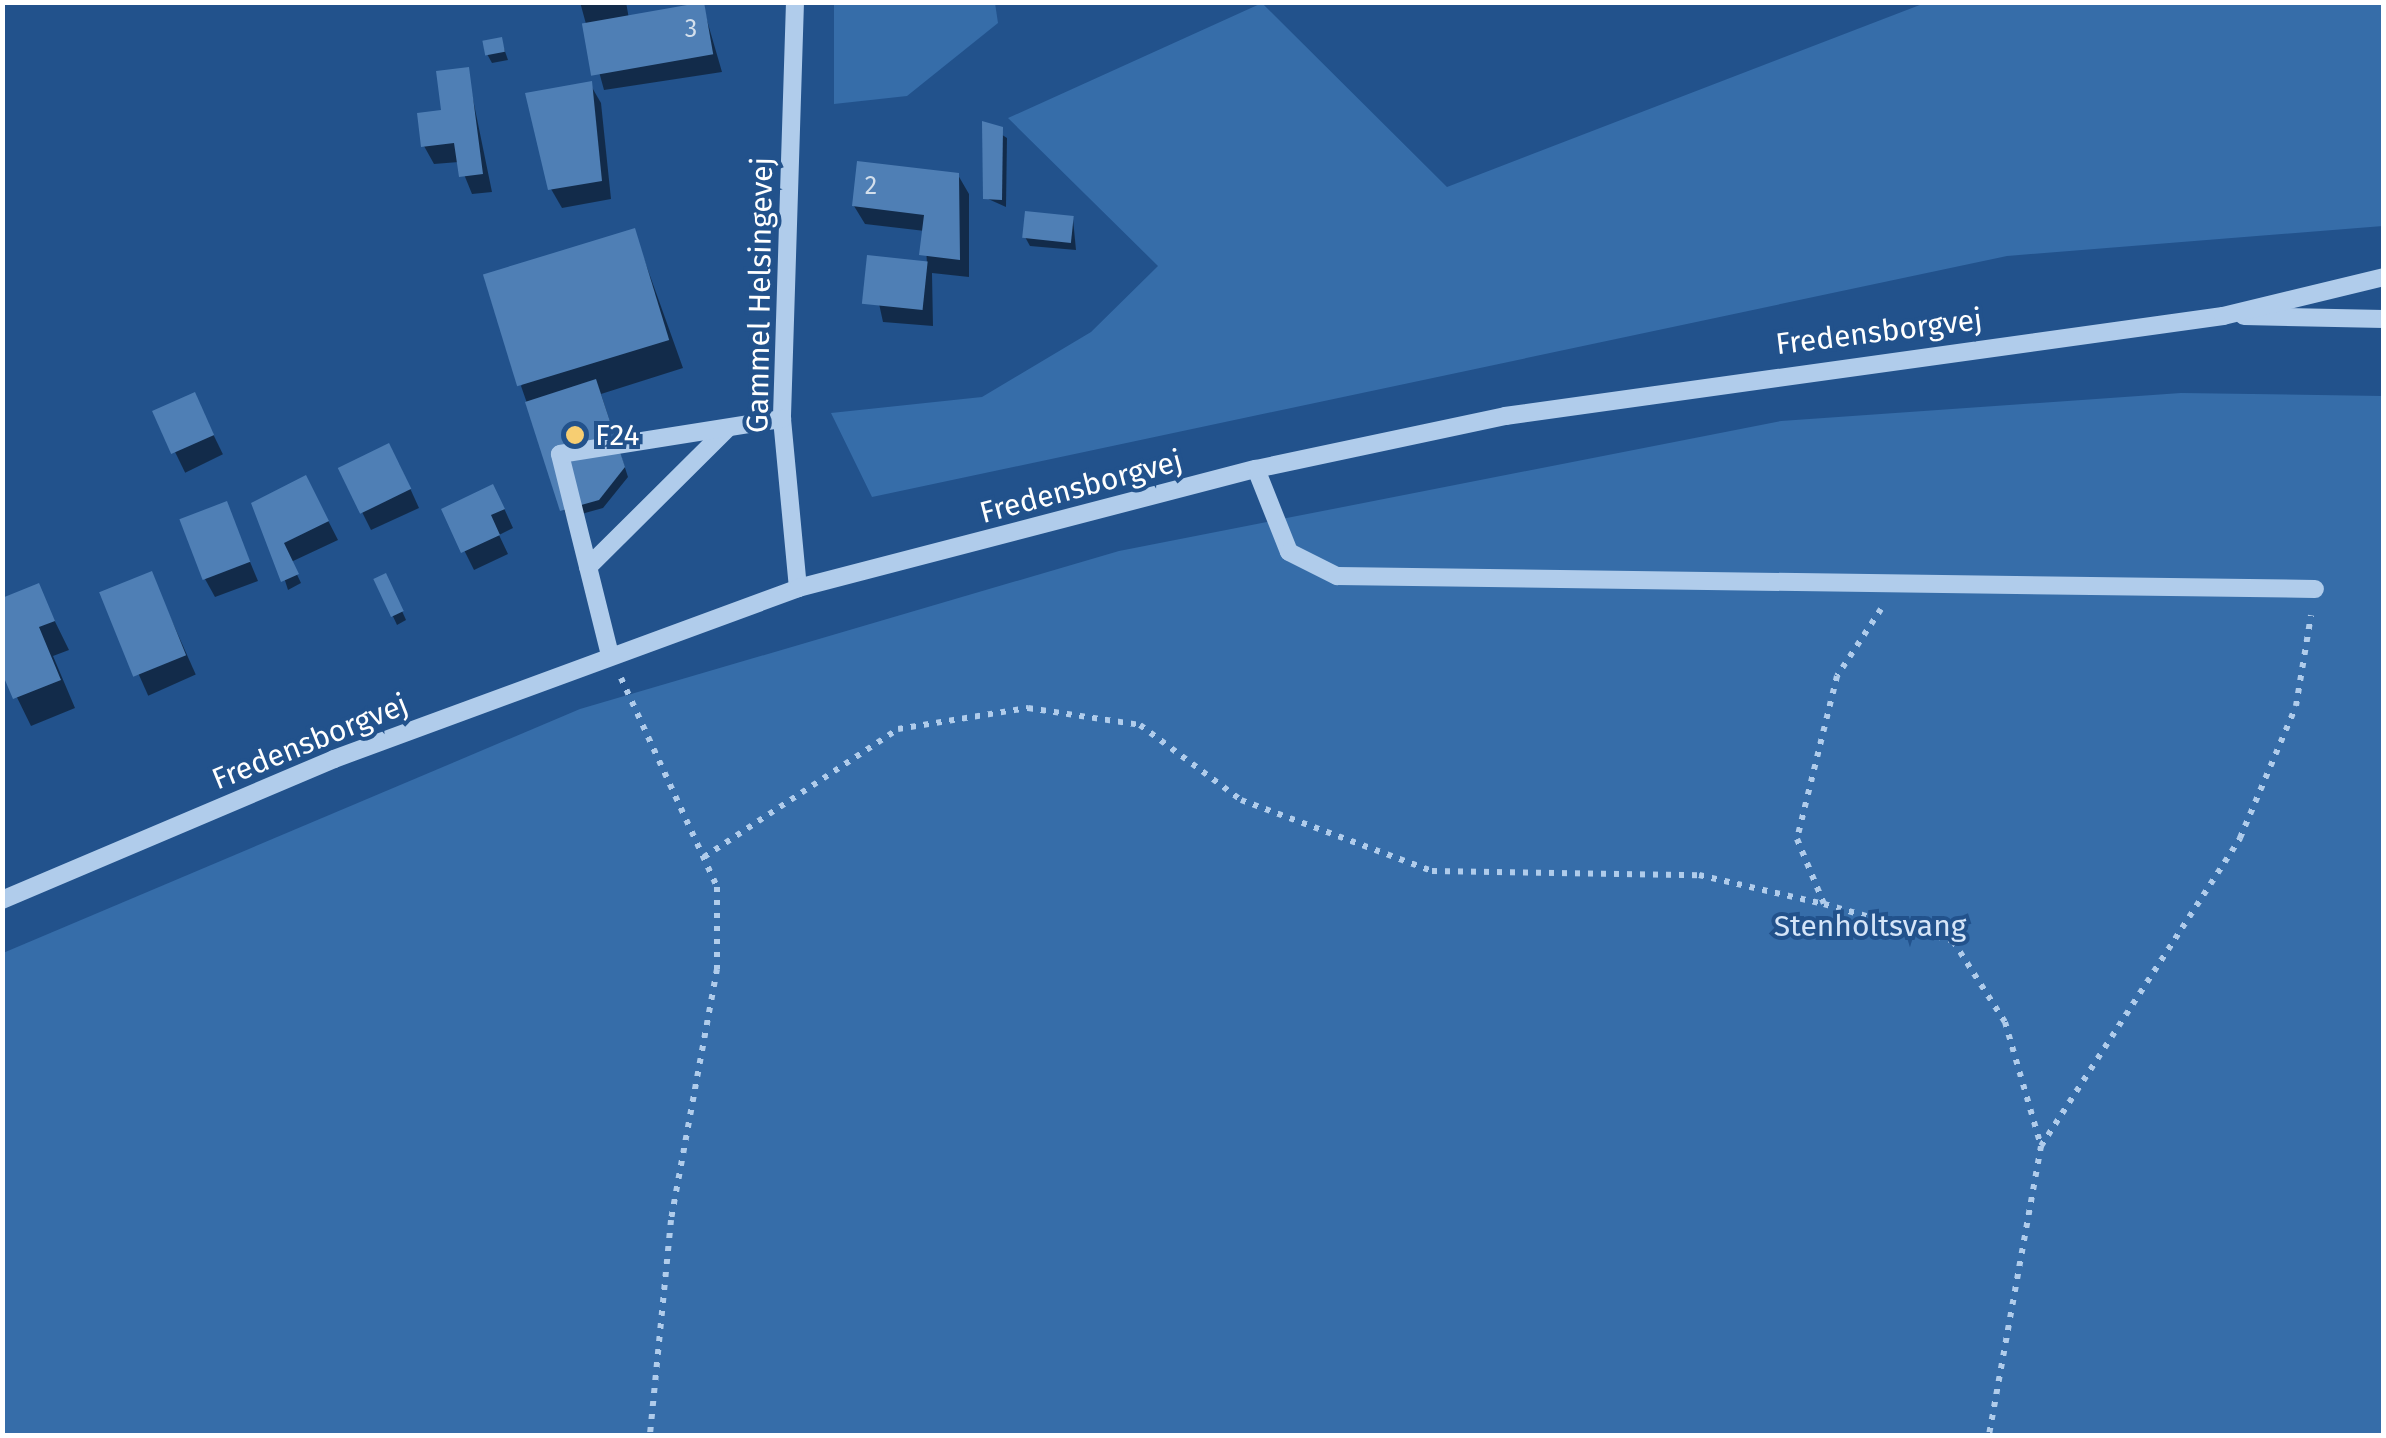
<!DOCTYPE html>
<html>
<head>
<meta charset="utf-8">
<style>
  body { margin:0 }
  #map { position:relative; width:2386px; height:1438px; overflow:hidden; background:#22528c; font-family:"Fira Sans",sans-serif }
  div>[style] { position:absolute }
  .green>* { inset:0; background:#366da9 }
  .shadow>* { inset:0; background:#0007; transform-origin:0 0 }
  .building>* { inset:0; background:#4f7fb5; transform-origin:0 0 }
  .path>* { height:6px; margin-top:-3px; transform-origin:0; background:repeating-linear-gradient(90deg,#b0cceb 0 5px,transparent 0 13px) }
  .minor>* { height:18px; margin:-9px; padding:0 9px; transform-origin:9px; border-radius:9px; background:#b0cceb }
  .dots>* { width:28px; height:28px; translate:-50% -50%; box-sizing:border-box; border:5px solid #22528c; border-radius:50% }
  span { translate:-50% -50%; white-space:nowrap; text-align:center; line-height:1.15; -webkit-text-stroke:8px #22528c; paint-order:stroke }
  .number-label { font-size:25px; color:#d3dfec }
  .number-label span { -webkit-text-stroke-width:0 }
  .street-label { font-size:30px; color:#fff }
  .poi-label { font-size:30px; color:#fff }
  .left { translate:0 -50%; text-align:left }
  .park-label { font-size:30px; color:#d5e5f8 }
  .frame { position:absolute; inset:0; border:5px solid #fff; pointer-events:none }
</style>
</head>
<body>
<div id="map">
  <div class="green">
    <i style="clip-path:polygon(834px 3px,995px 3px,998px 23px,907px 96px,834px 104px)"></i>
    <i style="clip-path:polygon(1262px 3px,1447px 187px,1925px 3px,2383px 3px,2383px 226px,2007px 256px,872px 497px,831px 413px,982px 397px,1091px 332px,1158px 266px,1008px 118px)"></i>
    <i style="clip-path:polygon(2181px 393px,2383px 396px,2383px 1435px,3px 1436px,3px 953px,580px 709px,1119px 551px,1781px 421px)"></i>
  </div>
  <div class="shadow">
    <i style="clip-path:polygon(580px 2px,626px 2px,629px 19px,702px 3px,722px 72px,604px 90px)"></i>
    <i style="clip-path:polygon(501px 40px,508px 60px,492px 63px,487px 54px)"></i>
    <i style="clip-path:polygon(467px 70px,492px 192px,472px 194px,459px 162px,434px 164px,424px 146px)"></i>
    <i style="clip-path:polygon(590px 84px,601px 103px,611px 199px,562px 208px,551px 189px)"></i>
    <i style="clip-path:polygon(985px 124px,1007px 138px,1006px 207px,986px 198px)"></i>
    <i style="clip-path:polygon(958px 175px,969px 194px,969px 277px,932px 273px,933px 326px,883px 322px,869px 258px,927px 264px,925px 231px,865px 224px,854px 206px)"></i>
    <i style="clip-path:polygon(1073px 219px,1076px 250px,1030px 246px,1025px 237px)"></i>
    <i style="clip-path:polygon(634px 231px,683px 368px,601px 394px,628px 477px,603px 508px,567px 518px,521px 386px)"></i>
    <i style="left:194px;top:395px;width:66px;height:42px;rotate:64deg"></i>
    <i style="clip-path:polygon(399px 464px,419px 508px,371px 530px,340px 468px)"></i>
    <i style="clip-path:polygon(316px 497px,338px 540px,291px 562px,301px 583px,288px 590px,275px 549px)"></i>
    <i style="clip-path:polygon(226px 504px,258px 581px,215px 597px,205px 579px)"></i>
    <i style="clip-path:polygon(503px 506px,513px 528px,499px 535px,508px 554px,474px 570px,444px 510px)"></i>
    <i style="left:151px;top:574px;width:110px;height:52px;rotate:66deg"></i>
    <i style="clip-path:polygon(376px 580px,390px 584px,406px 620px,397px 625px)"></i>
    <i style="clip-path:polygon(38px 587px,69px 650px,53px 656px,75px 708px,31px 726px,5px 673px)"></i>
  </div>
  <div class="building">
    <i style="left:704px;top:2px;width:53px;height:124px;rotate:80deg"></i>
    <i style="left:502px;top:37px;width:15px;height:20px;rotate:79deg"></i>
    <i style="clip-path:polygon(469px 67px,483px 174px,459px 177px,454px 143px,421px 147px,417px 113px,441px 110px,436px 71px)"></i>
    <i style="clip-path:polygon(592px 81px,602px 181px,548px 190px,525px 93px)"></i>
    <i style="clip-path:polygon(982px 121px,1003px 127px,1002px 200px,983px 199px)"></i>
    <i style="clip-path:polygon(857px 161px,959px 173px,960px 260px,919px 255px,924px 215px,852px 206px)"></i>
    <i style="left:1025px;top:211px;width:49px;height:27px;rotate:6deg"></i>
    <i style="left:635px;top:228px;width:117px;height:159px;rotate:73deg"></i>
    <i style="left:867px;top:255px;width:61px;height:49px;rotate:6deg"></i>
    <i style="clip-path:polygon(596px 379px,625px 467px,599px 500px,560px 511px,525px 402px)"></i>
    <i style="left:195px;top:392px;width:47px;height:47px;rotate:66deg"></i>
    <i style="left:389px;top:443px;width:51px;height:57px;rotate:64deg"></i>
    <i style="clip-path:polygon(306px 475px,329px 521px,284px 543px,299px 574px,281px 582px,251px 503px)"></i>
    <i style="clip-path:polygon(493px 484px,505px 509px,491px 515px,500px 535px,461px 553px,441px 509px)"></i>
    <i style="left:227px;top:501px;width:65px;height:51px;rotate:69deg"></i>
    <i style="left:152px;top:571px;width:91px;height:57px;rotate:68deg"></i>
    <i style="left:386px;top:573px;width:42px;height:14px;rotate:65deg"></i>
    <i style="clip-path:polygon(39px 583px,55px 621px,39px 627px,61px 680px,13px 699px,2px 673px,2px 598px)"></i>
  </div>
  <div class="path">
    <i style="left:1881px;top:609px;width:80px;rotate:123.3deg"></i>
    <i style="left:1837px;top:676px;width:168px;rotate:103.8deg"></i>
    <i style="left:1797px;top:839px;width:70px;rotate:67.4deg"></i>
    <i style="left:1824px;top:904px;width:134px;rotate:16deg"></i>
    <i style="left:1953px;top:941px;width:96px;rotate:57.3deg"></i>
    <i style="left:2005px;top:1022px;width:129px;rotate:73.8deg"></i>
    <i style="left:2041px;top:1146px;width:295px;rotate:100.2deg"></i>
    <i style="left:621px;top:678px;width:230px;rotate:65.3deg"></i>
    <i style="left:717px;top:887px;width:82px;rotate:90deg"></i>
    <i style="left:717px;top:969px;width:255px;rotate:100.4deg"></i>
    <i style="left:671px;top:1220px;width:217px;rotate:95.6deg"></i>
    <i style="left:704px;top:857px;width:232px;rotate:-33.4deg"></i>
    <i style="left:898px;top:729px;width:132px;rotate:-9.2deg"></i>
    <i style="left:1028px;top:708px;width:113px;rotate:8.6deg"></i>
    <i style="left:1140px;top:725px;width:126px;rotate:36.6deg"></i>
    <i style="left:1241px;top:800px;width:204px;rotate:20.4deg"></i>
    <i style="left:1432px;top:871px;width:267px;rotate:0.9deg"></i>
    <i style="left:1699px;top:875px;width:128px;rotate:13.1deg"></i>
    <i style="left:2041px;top:1146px;width:367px;rotate:-57.1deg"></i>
    <i style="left:2240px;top:838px;width:143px;rotate:-67deg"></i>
    <i style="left:2296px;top:706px;width:92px;rotate:-80.6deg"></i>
  </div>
  <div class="minor">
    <i style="left:795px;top:2px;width:417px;rotate:91.8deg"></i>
    <i style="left:782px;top:419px;width:170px;rotate:84.6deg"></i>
    <i style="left:2244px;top:316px;width:140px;rotate:1.2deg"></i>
    <i style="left:1256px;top:469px;width:89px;rotate:68.3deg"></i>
    <i style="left:1289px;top:552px;width:54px;rotate:26.6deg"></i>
    <i style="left:1337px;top:576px;width:978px;rotate:0.76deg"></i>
    <i style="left:588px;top:567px;width:197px;rotate:-44.8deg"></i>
    <i style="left:610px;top:655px;width:207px;rotate:-104deg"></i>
    <i style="left:560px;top:454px;width:225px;rotate:-9deg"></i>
    <i style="left:2px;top:900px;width:361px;rotate:-23deg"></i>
    <i style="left:334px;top:759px;width:495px;rotate:-20.2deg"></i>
    <i style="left:798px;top:588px;width:473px;rotate:-14.6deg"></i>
    <i style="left:1256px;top:469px;width:255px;rotate:-12deg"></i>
    <i style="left:1505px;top:416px;width:725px;rotate:-7.93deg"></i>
    <i style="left:2223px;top:316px;width:166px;rotate:-13.6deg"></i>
  </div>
  <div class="dots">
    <i style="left:575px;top:435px;background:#f7ce72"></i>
  </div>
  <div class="number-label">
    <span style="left:691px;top:29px">3</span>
    <span style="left:871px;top:186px">2</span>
  </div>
  <div class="street-label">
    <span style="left:760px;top:295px;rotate:-89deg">Gammel Helsingevej</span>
    <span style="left:1879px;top:332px;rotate:-7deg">Fredensborgvej</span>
    <span style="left:1081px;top:487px;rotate:-15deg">Fredensborgvej</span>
    <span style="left:310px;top:742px;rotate:-22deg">Fredensborgvej</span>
  </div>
  <div class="poi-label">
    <span class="left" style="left:595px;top:435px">F24</span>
  </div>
  <div class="park-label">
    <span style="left:1870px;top:926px">Stenholtsvang</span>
  </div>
  <div class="frame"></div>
</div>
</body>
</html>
